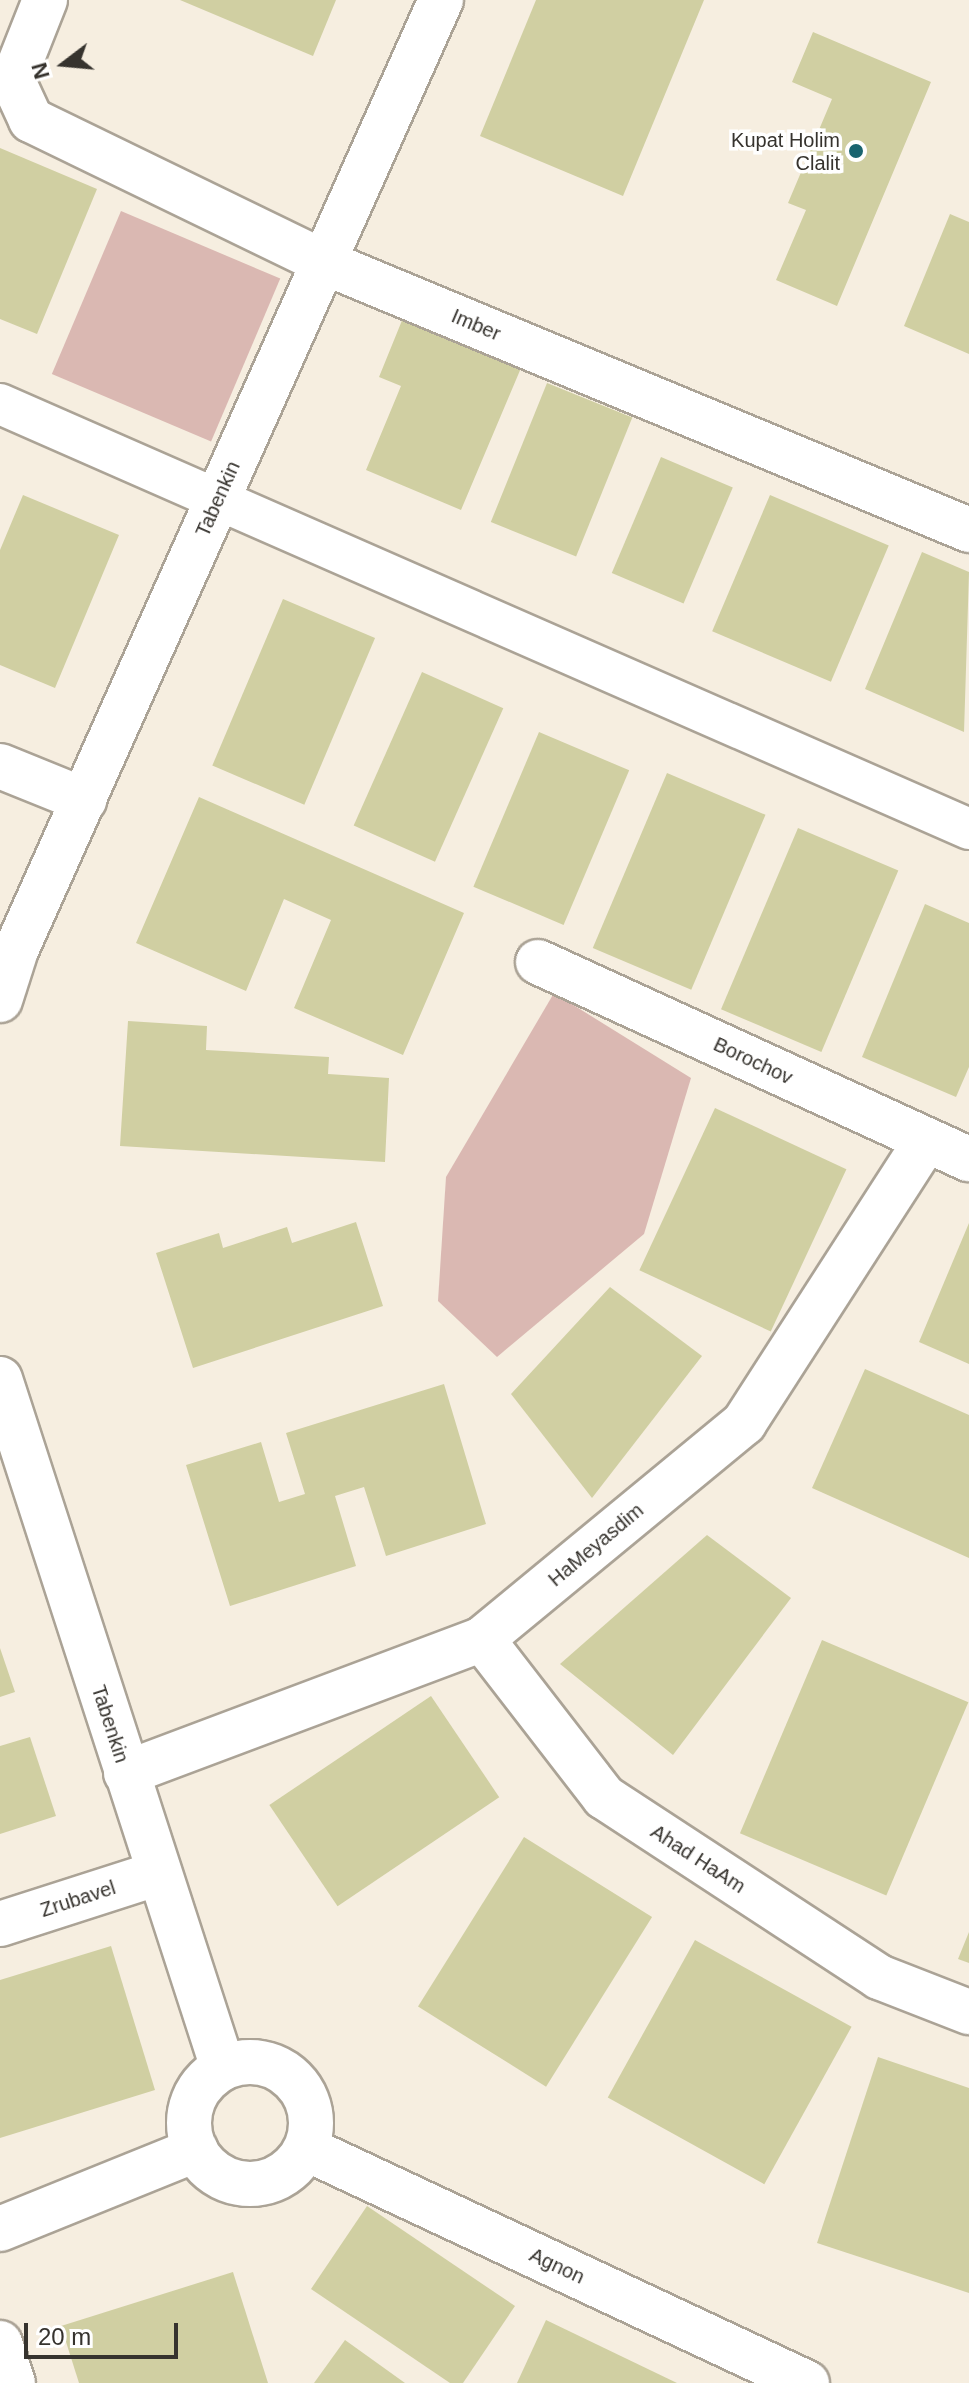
<!DOCTYPE html>
<html>
<head>
<meta charset="utf-8">
<style>
  body { margin:0 }
  #map { position:relative; width:969px; height:2383px; overflow:hidden; background:#f6eee0; font-family:Arial,sans-serif }
  div>[style] { position:absolute }
  .green>* { inset:0; background:#dab8b2; transform-origin:0 0 }
  .building>* { inset:0; background:#d0cfa2; transform-origin:0 0 }
  .roads { filter:drop-shadow(2px 0 #aba396) drop-shadow(-2px 0 #aba396) drop-shadow(0 2px #aba396) drop-shadow(0 -2px #aba396) }
  .pedestrian>* { height:40px; margin:-20px; padding:0 20px; transform-origin:20px; border-radius:20px; background:#fff }
  .minor>* { height:44px; margin:-22px; padding:0 22px; transform-origin:22px; border-radius:22px; background:#fff }
  .minor>.ring { margin:-22px; padding:0; box-sizing:content-box; background:none; border:44px solid #fff; border-radius:50% }
  .dots>* { width:22px; height:22px; translate:-50% -50%; box-sizing:border-box; border:4px solid #fff; border-radius:50% }
  span { translate:-50% -50%; white-space:nowrap; text-align:center; line-height:1.15; -webkit-text-stroke:7px #fff; paint-order:stroke }
  .poi-label { font-size:20px; color:#36332e }
  .right { translate:-100% -50%; text-align:right }
  .street-label { font-size:20px; color:#36332e }
  .north { position:absolute; left:24px; top:24px; width:80px; height:80px; -webkit-text-stroke:6px #fff; paint-order:stroke; rotate:254deg; font-size:22px; font-weight:700; line-height:32px; text-align:center; color:#36332e }
  .north::after { content:''; display:block; margin:auto; width:28px; height:36px; background:#36332e; clip-path:polygon(50% 0,100% 100%,50% 72%,0 100%) }
  .scale { position:absolute; left:24px; top:2323px; width:154px; height:36px; box-sizing:border-box; border:4px solid #36332e; border-top:0; padding-left:10px; font-size:24px; line-height:28px; white-space:nowrap; color:#36332e; -webkit-text-stroke:6px #fff; paint-order:stroke }
</style>
</head>
<body>
<div id="map">
  <div class="green">
    <i style="left:121px;top:211px;width:173px;height:177px;rotate:23deg"></i>
    <i style="clip-path:polygon(554px 993px,691px 1078px,644px 1234px,497px 1357px,438px 1301px,446px 1177px)"></i>
  </div>
  <div class="building">
    <i style="clip-path:polygon(180px 0,336px 0,313px 56px)"></i>
    <i style="clip-path:polygon(536px 0,704px 0,623px 196px,480px 136px)"></i>
    <i style="clip-path:polygon(813px 32px,931px 82px,837px 306px,776px 280px,806px 210px,788px 203px,832px 99px,792px 82px)"></i>
    <i style="clip-path:polygon(0 148px,97px 189px,37px 334px,0 319px)"></i>
    <i style="clip-path:polygon(950px 214px,969px 222px,969px 354px,904px 326px)"></i>
    <i style="clip-path:polygon(403px 318px,521px 368px,461px 510px,366px 470px,401px 386px,379px 377px)"></i>
    <i style="left:547px;top:383px;width:92px;height:150px;rotate:22deg"></i>
    <i style="left:661px;top:457px;width:78px;height:126px;rotate:23deg"></i>
    <i style="clip-path:polygon(23px 495px,119px 535px,55px 688px,0 665px,0 550px)"></i>
    <i style="left:770px;top:495px;width:129px;height:148px;rotate:23deg"></i>
    <i style="clip-path:polygon(922px 552px,969px 572px,964px 732px,865px 689px)"></i>
    <i style="left:283px;top:599px;width:100px;height:181px;rotate:23deg"></i>
    <i style="left:422px;top:672px;width:89px;height:168px;rotate:24deg"></i>
    <i style="left:539px;top:732px;width:98px;height:168px;rotate:23deg"></i>
    <i style="left:667px;top:773px;width:107px;height:190px;rotate:23deg"></i>
    <i style="clip-path:polygon(199px 797px,464px 913px,403px 1055px,294px 1008px,331px 920px,284px 899px,246px 991px,136px 943px)"></i>
    <i style="left:798px;top:828px;width:109px;height:197px;rotate:23deg"></i>
    <i style="clip-path:polygon(925px 904px,969px 923px,969px 1067px,956px 1097px,862px 1057px)"></i>
    <i style="clip-path:polygon(128px 1021px,207px 1026px,206px 1050px,329px 1057px,328px 1074px,389px 1078px,385px 1162px,120px 1146px)"></i>
    <i style="left:715px;top:1108px;width:145px;height:179px;rotate:25deg"></i>
    <i style="clip-path:polygon(356px 1222px,383px 1306px,193px 1368px,156px 1253px,219px 1233px,223px 1248px,287px 1227px,292px 1243px)"></i>
    <i style="clip-path:polygon(969px 1223px,969px 1364px,919px 1342px)"></i>
    <i style="clip-path:polygon(610px 1287px,702px 1356px,592px 1498px,511px 1394px)"></i>
    <i style="clip-path:polygon(865px 1369px,969px 1415px,969px 1558px,812px 1488px)"></i>
    <i style="clip-path:polygon(444px 1384px,486px 1524px,386px 1556px,364px 1487px,335px 1496px,356px 1566px,230px 1606px,186px 1465px,261px 1442px,279px 1502px,305px 1494px,286px 1433px)"></i>
    <i style="clip-path:polygon(707px 1535px,791px 1598px,673px 1755px,560px 1664px)"></i>
    <i style="left:822px;top:1640px;width:159px;height:210px;rotate:23deg"></i>
    <i style="clip-path:polygon(0 1648px,15px 1692px,0 1697px)"></i>
    <i style="left:431px;top:1696px;width:122px;height:195px;rotate:56deg"></i>
    <i style="clip-path:polygon(30px 1737px,56px 1816px,0 1834px,0 1746px)"></i>
    <i style="left:524px;top:1837px;width:151px;height:200px;rotate:32deg"></i>
    <i style="clip-path:polygon(969px 1932px,969px 1963px,958px 1959px)"></i>
    <i style="left:695px;top:1940px;width:179px;height:180px;rotate:29deg"></i>
    <i style="clip-path:polygon(111px 1946px,155px 2090px,0 2138px,0 1980px)"></i>
    <i style="clip-path:polygon(878px 2057px,969px 2088px,969px 2293px,817px 2243px)"></i>
    <i style="clip-path:polygon(367px 2206px,515px 2306px,463px 2383px,450px 2383px,311px 2289px)"></i>
    <i style="clip-path:polygon(233px 2272px,268px 2383px,79px 2383px,61px 2326px)"></i>
    <i style="clip-path:polygon(546px 2320px,677px 2383px,517px 2383px)"></i>
    <i style="clip-path:polygon(345px 2340px,405px 2383px,314px 2383px)"></i>
  </div>
  <div class="roads">
    <div class="pedestrian">
      <i style="left:0;top:404px;width:1058px;rotate:23.68deg"></i>
    </div>
    <div class="minor">
      <i style="left:45px;top:0;width:87px;rotate:111.6deg"></i>
      <i style="left:13px;top:81px;width:43px;rotate:65.2deg"></i>
      <i style="left:31px;top:120px;width:322px;rotate:25.9deg"></i>
      <i style="left:321px;top:261px;width:702px;rotate:22.54deg"></i>
      <i style="left:0;top:766px;width:91px;rotate:22deg"></i>
      <i style="left:538px;top:962px;width:474px;rotate:24.6deg"></i>
      <i style="left:0;top:1000px;width:52px;rotate:-72.3deg"></i>
      <i style="left:16px;top:950px;width:1041px;rotate:-65.9deg"></i>
      <i style="left:0;top:1379px;width:724px;rotate:72.07deg"></i>
      <i style="left:482px;top:1639px;width:200px;rotate:52.3deg"></i>
      <i style="left:604px;top:1797px;width:329px;rotate:33.2deg"></i>
      <i style="left:879px;top:1977px;width:97px;rotate:21.3deg"></i>
      <i style="left:126px;top:1773px;width:380px;rotate:-20.6deg"></i>
      <i style="left:482px;top:1639px;width:340px;rotate:-39.5deg"></i>
      <i style="left:744px;top:1423px;width:336px;rotate:-57.2deg"></i>
      <i style="left:0;top:1924px;width:164px;rotate:-17.8deg"></i>
      <i class="ring" style="left:189px;top:2062px;width:78px;height:78px"></i>
      <i style="left:307px;top:2149px;width:552px;rotate:25.08deg"></i>
      <i style="left:0;top:2229px;width:211px;rotate:-22deg"></i>
      <i style="left:0;top:2343px;width:42px;rotate:72deg"></i>
    </div>
  </div>
  <div class="dots">
    <i style="left:856px;top:151px;background:#19646f"></i>
  </div>
  <div class="poi-label">
    <span class="right" style="left:840px;top:152px">Kupat Holim<br>Clalit</span>
  </div>
  <div class="street-label">
    <span style="left:476px;top:325px;rotate:23deg">Imber</span>
    <span style="left:218px;top:499px;rotate:-66deg">Tabenkin</span>
    <span style="left:753px;top:1061px;rotate:25deg">Borochov</span>
    <span style="left:596px;top:1545px;rotate:-40deg">HaMeyasdim</span>
    <span style="left:110px;top:1724px;rotate:72deg">Tabenkin</span>
    <span style="left:698px;top:1859px;rotate:33deg">Ahad HaAm</span>
    <span style="left:78px;top:1899px;rotate:-18deg">Zrubavel</span>
    <span style="left:557px;top:2266px;rotate:25deg">Agnon</span>
  </div>
  <div class="north">N</div>
  <div class="scale">20 m</div>
</div>
</body>
</html>
